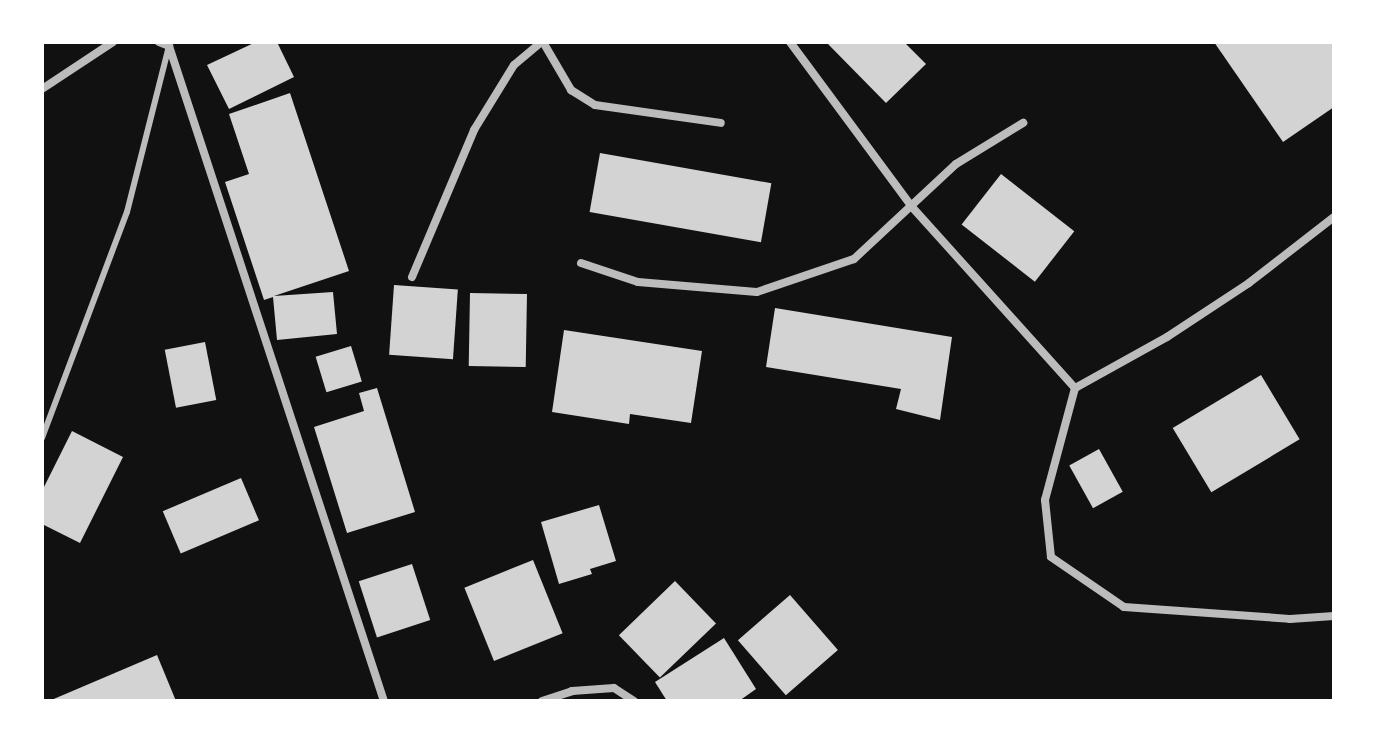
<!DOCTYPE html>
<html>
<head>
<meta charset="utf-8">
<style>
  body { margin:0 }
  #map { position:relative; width:1376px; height:743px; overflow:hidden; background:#111; font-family:"Archivo Narrow",sans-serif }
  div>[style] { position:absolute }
  .building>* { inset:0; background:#d3d3d3; transform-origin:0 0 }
  .service>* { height:6px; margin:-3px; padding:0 3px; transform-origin:3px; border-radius:3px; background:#bcbcbc }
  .minor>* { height:8px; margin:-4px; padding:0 4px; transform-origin:4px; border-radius:4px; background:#bcbcbc }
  span { translate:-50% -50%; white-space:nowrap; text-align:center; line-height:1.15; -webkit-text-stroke:6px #fff; paint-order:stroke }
  .frame { position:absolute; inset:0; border:44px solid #fff; pointer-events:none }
</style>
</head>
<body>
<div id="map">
  <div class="building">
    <i style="clip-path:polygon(256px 42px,277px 42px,294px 77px,229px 109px,207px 65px)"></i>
    <i style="clip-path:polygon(826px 42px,904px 42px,926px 64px,886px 103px)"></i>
    <i style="clip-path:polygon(1214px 42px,1334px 42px,1334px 107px,1283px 142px)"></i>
    <i style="clip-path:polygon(290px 93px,349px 271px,274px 296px,333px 292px,337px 334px,277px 340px,273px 297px,264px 300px,225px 182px,249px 174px,229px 114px)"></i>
    <i style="left:600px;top:153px;width:174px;height:60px;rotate:10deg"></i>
    <i style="left:1001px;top:174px;width:93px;height:64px;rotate:38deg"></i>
    <i style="left:394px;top:285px;width:64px;height:70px;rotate:4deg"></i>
    <i style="left:470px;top:293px;width:57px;height:73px;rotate:1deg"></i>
    <i style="clip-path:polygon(775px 308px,952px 337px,940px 420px,896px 409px,901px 389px,766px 367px)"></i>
    <i style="clip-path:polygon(564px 330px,702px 351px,691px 423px,630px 414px,629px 424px,552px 412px)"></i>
    <i style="left:205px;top:342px;width:59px;height:41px;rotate:79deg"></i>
    <i style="left:351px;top:346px;width:37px;height:37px;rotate:73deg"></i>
    <i style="left:1261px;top:375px;width:75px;height:103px;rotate:59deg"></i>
    <i style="clip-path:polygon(377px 388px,415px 512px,347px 533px,314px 427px,364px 411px,359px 393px)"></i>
    <i style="clip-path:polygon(72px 431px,123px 457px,80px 543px,42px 524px,42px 491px)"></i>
    <i style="left:1099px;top:449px;width:49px;height:34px;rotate:61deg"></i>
    <i style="left:241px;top:478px;width:46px;height:85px;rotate:67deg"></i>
    <i style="clip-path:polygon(599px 505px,616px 561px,590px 569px,592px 574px,559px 584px,541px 522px)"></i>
    <i style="left:533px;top:560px;width:79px;height:74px;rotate:68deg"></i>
    <i style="left:412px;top:564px;width:59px;height:56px;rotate:72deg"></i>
    <i style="left:675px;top:581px;width:59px;height:78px;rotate:46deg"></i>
    <i style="left:790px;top:595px;width:73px;height:69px;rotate:49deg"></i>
    <i style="clip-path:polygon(724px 638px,756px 689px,739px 701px,667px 701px,655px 682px)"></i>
    <i style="clip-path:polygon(157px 655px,176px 701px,49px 701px)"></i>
  </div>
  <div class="service">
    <i style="left:42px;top:438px;width:241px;rotate:-69.4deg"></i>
    <i style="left:127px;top:212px;width:175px;rotate:-75.8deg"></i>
  </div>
  <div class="minor">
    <i style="left:159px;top:42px;width:11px;rotate:22deg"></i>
    <i style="left:169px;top:46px;width:689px;rotate:71.83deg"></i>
    <i style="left:543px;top:42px;width:56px;rotate:59.7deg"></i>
    <i style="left:571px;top:90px;width:28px;rotate:32deg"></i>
    <i style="left:595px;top:105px;width:127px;rotate:8.1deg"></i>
    <i style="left:790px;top:42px;width:205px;rotate:53.5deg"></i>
    <i style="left:912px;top:207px;width:244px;rotate:48deg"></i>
    <i style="left:42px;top:89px;width:85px;rotate:-33.5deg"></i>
    <i style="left:1334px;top:217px;width:108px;rotate:142.2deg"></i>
    <i style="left:1249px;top:283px;width:98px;rotate:146.6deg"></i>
    <i style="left:1167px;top:337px;width:105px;rotate:151deg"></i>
    <i style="left:1075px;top:388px;width:116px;rotate:105deg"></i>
    <i style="left:1045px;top:500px;width:57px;rotate:84deg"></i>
    <i style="left:1051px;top:557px;width:88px;rotate:34.4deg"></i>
    <i style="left:1124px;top:607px;width:166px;rotate:4.1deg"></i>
    <i style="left:1290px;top:619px;width:44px;rotate:-3.9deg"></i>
    <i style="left:581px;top:263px;width:60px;rotate:18.4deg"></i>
    <i style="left:638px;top:282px;width:119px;rotate:4.8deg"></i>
    <i style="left:757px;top:292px;width:102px;rotate:-18.8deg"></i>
    <i style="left:854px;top:259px;width:139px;rotate:-43deg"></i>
    <i style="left:956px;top:164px;width:79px;rotate:-31.5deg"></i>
    <i style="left:412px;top:277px;width:160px;rotate:-67.1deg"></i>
    <i style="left:474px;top:130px;width:76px;rotate:-58.4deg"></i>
    <i style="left:514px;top:65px;width:35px;rotate:-40deg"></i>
    <i style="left:542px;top:701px;width:32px;rotate:-18deg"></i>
    <i style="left:572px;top:691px;width:42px;rotate:-4.1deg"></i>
    <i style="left:614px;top:688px;width:24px;rotate:33deg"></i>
  </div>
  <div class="frame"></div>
</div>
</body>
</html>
